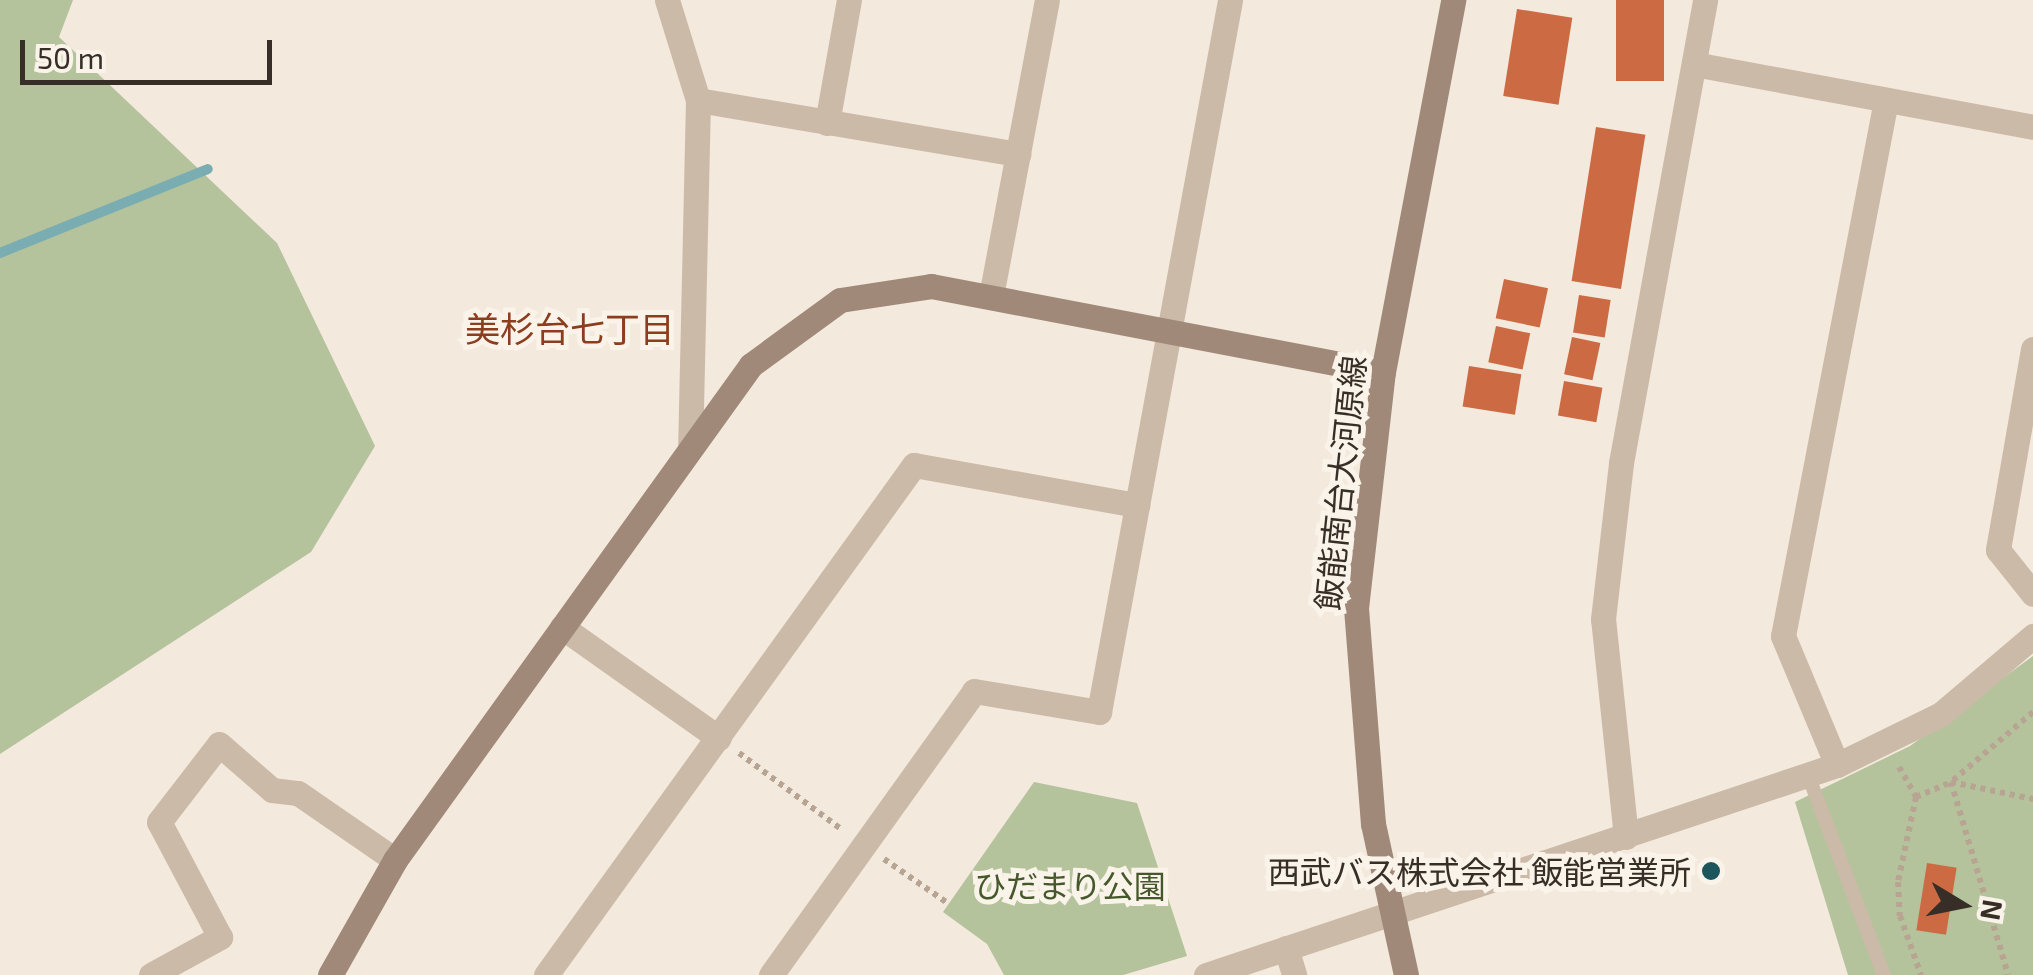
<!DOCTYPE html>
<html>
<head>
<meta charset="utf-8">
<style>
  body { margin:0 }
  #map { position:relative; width:2033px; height:975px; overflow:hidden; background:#f3e9dc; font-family:"Exo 2","Noto Sans JP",sans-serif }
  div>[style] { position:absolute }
  .green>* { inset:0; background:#b4c39c }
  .stream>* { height:10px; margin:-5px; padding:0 5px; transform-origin:5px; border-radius:5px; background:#7aadb2 }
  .building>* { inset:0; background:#cb6a43; transform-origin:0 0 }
  .path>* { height:6px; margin-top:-3px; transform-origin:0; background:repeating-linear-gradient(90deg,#b8a492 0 5px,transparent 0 10px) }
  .lane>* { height:14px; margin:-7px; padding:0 7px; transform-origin:7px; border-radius:7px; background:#ccbaa8 }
  .street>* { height:25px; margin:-12.5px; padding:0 12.5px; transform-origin:12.5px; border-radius:12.5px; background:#ccbaa8 }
  .secondary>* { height:25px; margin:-12.5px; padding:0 12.5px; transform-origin:12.5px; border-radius:12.5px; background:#a08979 }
  .dots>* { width:28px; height:28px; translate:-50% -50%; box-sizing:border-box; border:5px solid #faf3e9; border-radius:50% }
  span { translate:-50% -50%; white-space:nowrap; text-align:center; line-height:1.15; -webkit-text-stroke:10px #faf3e9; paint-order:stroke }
  .street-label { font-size:32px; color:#382e28 }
  .poi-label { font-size:32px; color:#382e28 }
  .right { translate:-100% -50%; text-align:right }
  .park-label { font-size:32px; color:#45582b }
  .neighbourhood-label { font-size:35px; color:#8b3d1e }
  .north { position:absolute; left:1913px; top:855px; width:100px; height:100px; -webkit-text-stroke:8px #faf3e9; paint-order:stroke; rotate:100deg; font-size:28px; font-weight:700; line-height:40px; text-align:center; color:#382e28 }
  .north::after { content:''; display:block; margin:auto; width:35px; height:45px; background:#382e28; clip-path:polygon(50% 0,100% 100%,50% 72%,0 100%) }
  .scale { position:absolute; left:20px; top:40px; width:252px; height:45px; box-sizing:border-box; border:5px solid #382e28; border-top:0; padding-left:12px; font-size:30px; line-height:35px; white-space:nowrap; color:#382e28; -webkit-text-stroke:8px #faf3e9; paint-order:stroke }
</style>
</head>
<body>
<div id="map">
  <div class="green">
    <i style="clip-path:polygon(0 0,73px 0,59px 37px,277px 243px,375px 446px,311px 552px,0 754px)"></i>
    <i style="clip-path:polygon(2033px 656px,2033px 975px,1848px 975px,1795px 802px,1910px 746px)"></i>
    <i style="clip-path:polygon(1034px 782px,1137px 803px,1187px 956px,1123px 975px,1004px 975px,987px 944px,943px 912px)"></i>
  </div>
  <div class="stream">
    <i style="left:0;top:253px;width:224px;rotate:-22deg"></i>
  </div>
  <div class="building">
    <i style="left:1616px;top:0;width:48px;height:81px"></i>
    <i style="left:1517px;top:9px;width:56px;height:88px;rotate:9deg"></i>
    <i style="left:1596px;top:127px;width:50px;height:156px;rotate:9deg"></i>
    <i style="left:1504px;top:279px;width:45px;height:40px;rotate:12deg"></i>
    <i style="left:1579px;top:295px;width:32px;height:38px;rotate:9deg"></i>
    <i style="left:1496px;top:326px;width:35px;height:37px;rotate:12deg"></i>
    <i style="left:1572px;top:337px;width:29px;height:38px;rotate:12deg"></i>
    <i style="left:1469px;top:366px;width:53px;height:41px;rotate:9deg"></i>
    <i style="left:1564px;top:381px;width:39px;height:35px;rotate:10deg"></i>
    <i style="left:1927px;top:863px;width:30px;height:68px;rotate:9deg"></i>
  </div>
  <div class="path">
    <i style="left:2033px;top:712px;width:108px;rotate:139.5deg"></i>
    <i style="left:1951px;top:782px;width:84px;rotate:11.7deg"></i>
    <i style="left:739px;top:753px;width:127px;rotate:36.7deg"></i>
    <i style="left:1899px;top:767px;width:34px;rotate:60deg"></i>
    <i style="left:1916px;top:797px;width:38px;rotate:-23deg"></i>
    <i style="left:1951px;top:782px;width:201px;rotate:73.5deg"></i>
    <i style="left:1916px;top:797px;width:87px;rotate:102deg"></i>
    <i style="left:1898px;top:882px;width:34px;rotate:87deg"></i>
    <i style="left:1900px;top:916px;width:63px;rotate:70.4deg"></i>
    <i style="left:884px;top:859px;width:79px;rotate:34.7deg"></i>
  </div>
  <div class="lane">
    <i style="left:1808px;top:775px;width:214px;rotate:69.2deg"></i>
  </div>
  <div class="street">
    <i style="left:667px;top:0;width:105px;rotate:72.8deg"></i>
    <i style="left:698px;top:100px;width:347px;rotate:91.3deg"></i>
    <i style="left:1694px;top:64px;width:345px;rotate:10.5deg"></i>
    <i style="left:698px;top:100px;width:325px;rotate:9.6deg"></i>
    <i style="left:827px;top:123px;width:125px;rotate:-79.9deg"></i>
    <i style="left:991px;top:296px;width:301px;rotate:-79.3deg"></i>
    <i style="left:2033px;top:349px;width:204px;rotate:99.9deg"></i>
    <i style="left:1998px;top:550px;width:56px;rotate:51.5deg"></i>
    <i style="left:562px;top:627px;width:192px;rotate:35.3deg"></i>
    <i style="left:1837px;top:765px;width:140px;rotate:-112.7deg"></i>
    <i style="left:1783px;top:636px;width:546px;rotate:-79.12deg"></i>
    <i style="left:1626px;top:837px;width:219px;rotate:-96deg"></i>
    <i style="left:1603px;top:619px;width:157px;rotate:-83.4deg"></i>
    <i style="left:1621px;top:463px;width:471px;rotate:-79.7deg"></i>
    <i style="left:1286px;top:948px;width:28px;rotate:73deg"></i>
    <i style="left:151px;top:975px;width:79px;rotate:-28.8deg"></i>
    <i style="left:220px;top:937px;width:130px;rotate:-117.9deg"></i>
    <i style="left:159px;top:822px;width:98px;rotate:-52.4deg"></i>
    <i style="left:219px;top:744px;width:70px;rotate:41deg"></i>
    <i style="left:272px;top:790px;width:26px;rotate:7deg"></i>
    <i style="left:298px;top:793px;width:118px;rotate:34.6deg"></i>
    <i style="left:546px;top:975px;width:629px;rotate:-54.19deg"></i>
    <i style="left:914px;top:465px;width:227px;rotate:10.2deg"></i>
    <i style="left:771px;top:975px;width:349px;rotate:-54.4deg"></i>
    <i style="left:974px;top:691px;width:127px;rotate:9.5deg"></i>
    <i style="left:1099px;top:712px;width:724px;rotate:-79.57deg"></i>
    <i style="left:1206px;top:975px;width:665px;rotate:-18.41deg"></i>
    <i style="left:1837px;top:765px;width:116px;rotate:-26.1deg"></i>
    <i style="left:1941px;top:714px;width:121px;rotate:-40.3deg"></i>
  </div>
  <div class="secondary">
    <i style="left:330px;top:975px;width:132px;rotate:-60.5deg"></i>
    <i style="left:395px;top:860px;width:610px;rotate:-54.28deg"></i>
    <i style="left:751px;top:365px;width:110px;rotate:-36.1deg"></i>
    <i style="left:840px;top:300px;width:92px;rotate:-8.7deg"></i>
    <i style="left:931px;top:286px;width:460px;rotate:10.8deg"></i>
    <i style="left:1406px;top:975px;width:155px;rotate:-102.3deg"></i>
    <i style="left:1373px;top:824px;width:217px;rotate:-94.5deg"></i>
    <i style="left:1356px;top:608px;width:238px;rotate:-83.5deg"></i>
    <i style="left:1383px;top:372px;width:379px;rotate:-79.3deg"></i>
  </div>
  <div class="dots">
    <i style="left:1711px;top:871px;background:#1c555c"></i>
  </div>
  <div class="street-label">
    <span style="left:1340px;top:483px;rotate:-84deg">飯能南台大河原線</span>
  </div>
  <div class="poi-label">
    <span class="right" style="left:1691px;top:871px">西武バス株式会社 飯能営業所</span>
  </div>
  <div class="park-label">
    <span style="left:1070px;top:885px">ひだまり公園</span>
  </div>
  <div class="neighbourhood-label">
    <span style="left:570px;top:328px">美杉台七丁目</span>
  </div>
  <div class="north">N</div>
  <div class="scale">50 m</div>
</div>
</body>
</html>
